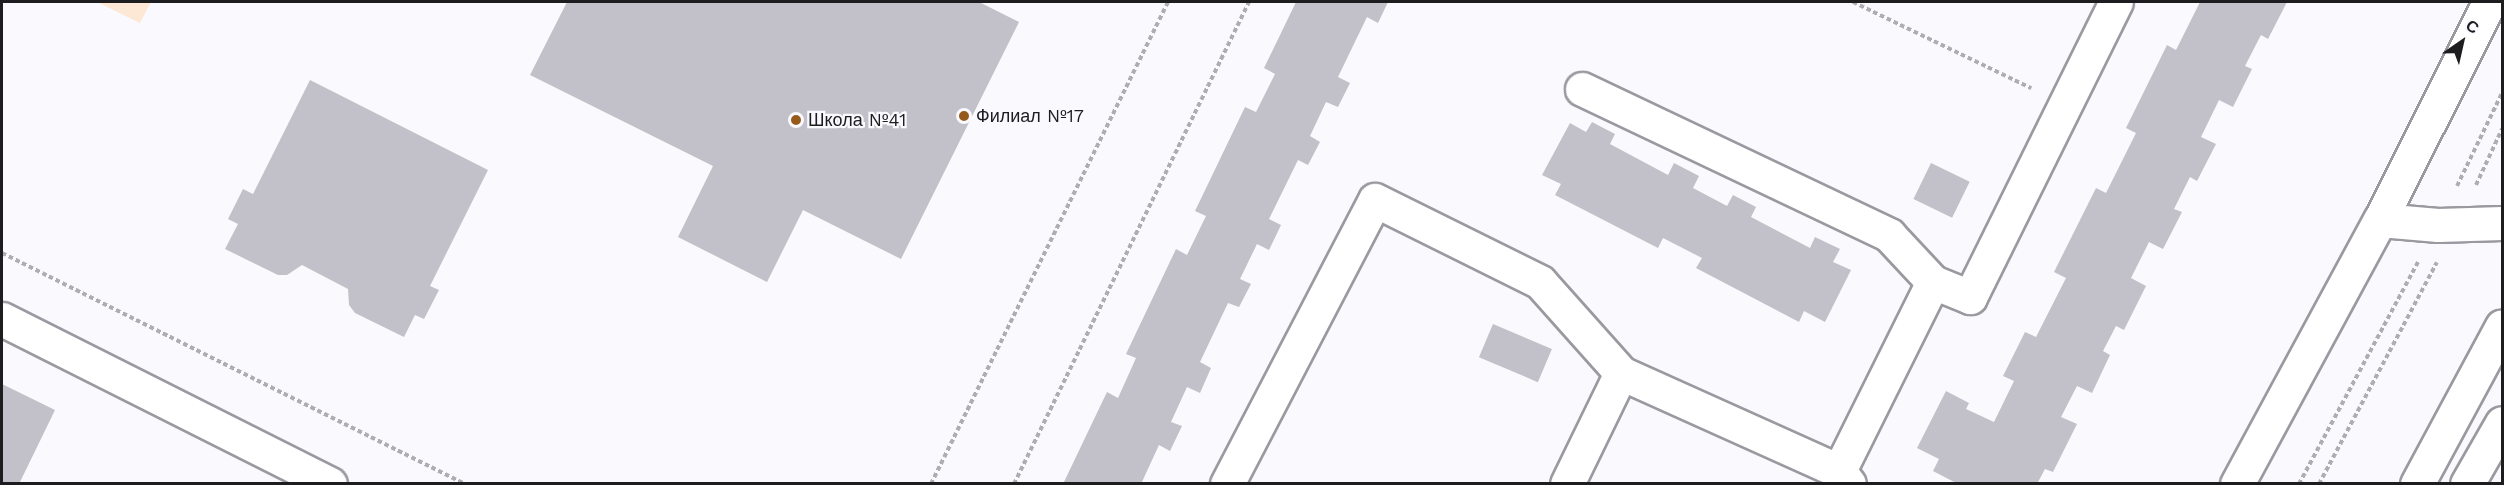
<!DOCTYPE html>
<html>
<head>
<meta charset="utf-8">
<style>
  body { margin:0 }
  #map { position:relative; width:2504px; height:485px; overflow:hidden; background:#faf9fe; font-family:"Work Sans",sans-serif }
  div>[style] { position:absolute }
  .green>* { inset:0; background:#fde7d5 }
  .building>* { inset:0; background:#c2c0c8; transform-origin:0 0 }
  .path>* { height:4px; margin-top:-2px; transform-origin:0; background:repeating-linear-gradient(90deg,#aeadb1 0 4.5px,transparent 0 7.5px) }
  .roads { filter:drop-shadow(2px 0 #9b99a0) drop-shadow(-2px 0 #9b99a0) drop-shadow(0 2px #9b99a0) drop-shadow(0 -2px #9b99a0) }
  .minor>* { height:33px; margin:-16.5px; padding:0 16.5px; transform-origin:16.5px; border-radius:16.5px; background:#fff }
  .major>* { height:33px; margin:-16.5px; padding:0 16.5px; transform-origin:16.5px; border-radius:16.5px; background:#fff }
  .dots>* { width:16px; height:16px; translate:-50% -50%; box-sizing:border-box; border:3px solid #faf9fe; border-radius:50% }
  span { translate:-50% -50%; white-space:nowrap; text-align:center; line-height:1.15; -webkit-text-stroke:4.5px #faf9fe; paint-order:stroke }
  .poi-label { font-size:18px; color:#1d1c1f }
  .left { translate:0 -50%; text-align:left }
  .frame { position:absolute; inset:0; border:3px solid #1d1c1f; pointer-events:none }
  .north { position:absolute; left:2432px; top:12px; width:60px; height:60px; -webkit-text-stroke:4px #faf9fe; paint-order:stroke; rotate:34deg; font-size:16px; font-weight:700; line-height:24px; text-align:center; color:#1d1c1f }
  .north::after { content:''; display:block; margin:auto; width:21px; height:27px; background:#1d1c1f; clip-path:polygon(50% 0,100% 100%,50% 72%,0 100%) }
</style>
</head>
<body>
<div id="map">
  <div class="green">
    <i style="clip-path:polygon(97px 2px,151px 2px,140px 23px)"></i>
  </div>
  <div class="building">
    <i style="clip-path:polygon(567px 2px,979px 2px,1019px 22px,901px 259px,803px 210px,767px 282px,678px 237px,713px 166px,530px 75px)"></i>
    <i style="clip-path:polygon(1296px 2px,1388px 2px,1378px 23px,1367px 17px,1338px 77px,1350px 83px,1338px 107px,1326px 102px,1310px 136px,1320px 142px,1308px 165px,1298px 160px,1269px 219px,1281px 225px,1269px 250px,1257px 244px,1240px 279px,1251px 284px,1239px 307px,1228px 303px,1200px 362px,1211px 368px,1200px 393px,1187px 387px,1171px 422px,1182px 426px,1170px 451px,1159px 445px,1141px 484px,1063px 484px,1107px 392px,1118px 398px,1136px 358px,1126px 354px,1176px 249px,1187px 255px,1206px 216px,1195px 211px,1245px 107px,1256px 112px,1275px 74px,1264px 68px)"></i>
    <i style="clip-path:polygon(2200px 2px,2287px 2px,2268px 39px,2261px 35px,2245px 66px,2252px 69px,2233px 107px,2219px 100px,2201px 137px,2216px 144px,2197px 181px,2190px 177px,2174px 209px,2182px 212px,2163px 249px,2149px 242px,2131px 278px,2146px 286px,2124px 330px,2116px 326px,2103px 351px,2110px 355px,2092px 393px,2077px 386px,2061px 417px,2077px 424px,2053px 472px,2045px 469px,2037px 484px,1958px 484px,1933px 471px,1939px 459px,1917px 448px,1946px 391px,1969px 403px,1966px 409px,1994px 422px,2014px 381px,2003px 376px,2025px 332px,2036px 337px,2066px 278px,2054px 272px,2096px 188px,2106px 193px,2136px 133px,2126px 128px,2167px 45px,2176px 50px)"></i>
    <i style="clip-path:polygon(310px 80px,488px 170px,430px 286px,439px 290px,424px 319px,415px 315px,404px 337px,355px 313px,349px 305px,348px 289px,302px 265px,287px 275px,278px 275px,225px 249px,238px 224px,228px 219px,243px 189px,253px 194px)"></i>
    <i style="clip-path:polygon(1592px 122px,1615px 134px,1610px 144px,1668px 175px,1674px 163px,1699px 176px,1693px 188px,1727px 206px,1733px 195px,1756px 207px,1751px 217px,1810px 248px,1815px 237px,1840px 249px,1833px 262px,1851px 270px,1825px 322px,1804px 311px,1799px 322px,1696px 268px,1702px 258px,1663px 238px,1658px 248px,1555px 195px,1561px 184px,1542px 175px,1570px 123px,1586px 132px)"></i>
    <i style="left:1931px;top:163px;width:43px;height:40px;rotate:26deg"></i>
    <i style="left:1493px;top:324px;width:64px;height:36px;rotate:23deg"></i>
    <i style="clip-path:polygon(2px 384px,55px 410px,19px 484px,2px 484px)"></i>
  </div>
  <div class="path">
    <i style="left:1853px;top:2px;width:198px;rotate:25.8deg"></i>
    <i style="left:2476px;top:185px;width:62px;rotate:-65.1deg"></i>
    <i style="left:2457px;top:186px;width:103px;rotate:-64.2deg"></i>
    <i style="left:2px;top:253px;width:517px;rotate:26.52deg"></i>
    <i style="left:931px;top:484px;width:537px;rotate:-63.82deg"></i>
    <i style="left:1014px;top:484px;width:536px;rotate:-64.01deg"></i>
    <i style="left:2299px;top:484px;width:252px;rotate:-61.8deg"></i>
    <i style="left:2319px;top:484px;width:251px;rotate:-62deg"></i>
  </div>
  <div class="roads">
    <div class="minor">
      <i style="left:1582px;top:89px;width:340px;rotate:25.4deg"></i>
      <i style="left:1889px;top:235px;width:64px;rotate:46.9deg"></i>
      <i style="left:2380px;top:220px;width:58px;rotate:4.9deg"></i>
      <i style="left:2438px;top:225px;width:64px;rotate:-1.8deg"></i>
      <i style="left:2px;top:319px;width:367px;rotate:26.7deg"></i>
      <i style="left:1839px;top:471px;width:211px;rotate:-63.6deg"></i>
      <i style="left:1933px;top:282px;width:40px;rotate:22deg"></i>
      <i style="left:1970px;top:297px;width:329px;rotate:-63.7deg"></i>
      <i style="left:1227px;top:484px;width:320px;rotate:-62.5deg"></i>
      <i style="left:1375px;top:200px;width:184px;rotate:26.4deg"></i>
      <i style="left:1540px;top:282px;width:122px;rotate:48.3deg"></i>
      <i style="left:1567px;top:484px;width:123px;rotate:-64.1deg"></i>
      <i style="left:1621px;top:373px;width:239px;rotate:24.2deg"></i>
      <i style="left:1839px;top:471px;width:16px;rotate:52deg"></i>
      <i style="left:2237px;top:484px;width:300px;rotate:-61.6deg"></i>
      <i style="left:2380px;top:220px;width:244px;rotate:-63.4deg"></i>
      <i style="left:2467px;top:484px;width:70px;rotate:-60.2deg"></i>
    </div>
    <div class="major">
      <i style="left:2417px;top:484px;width:179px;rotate:-61.7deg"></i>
    </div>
  </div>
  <div class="dots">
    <i style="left:964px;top:116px;background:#965b1b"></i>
    <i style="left:796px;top:120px;background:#965b1b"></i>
  </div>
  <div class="poi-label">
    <span class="left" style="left:976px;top:116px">Филиал №17</span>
    <span class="left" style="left:808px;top:120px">Школа №41</span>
  </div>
  <div class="frame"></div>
  <div class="north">С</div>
</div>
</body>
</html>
